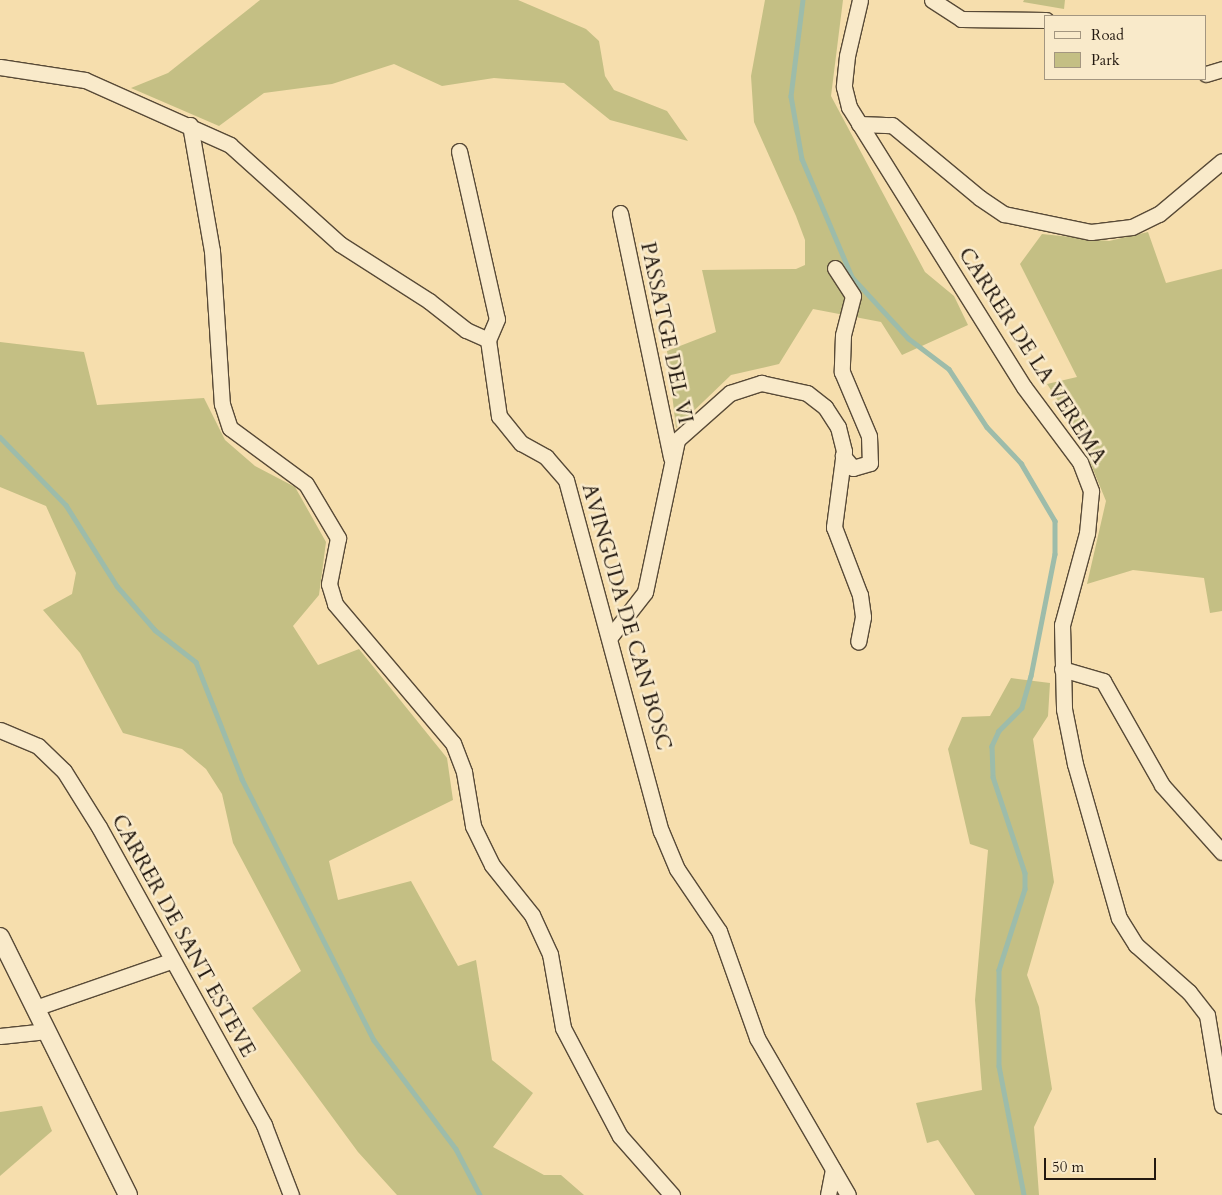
<!DOCTYPE html>
<html>
<head>
<meta charset="utf-8">
<style>
  body { margin:0 }
  #map { position:relative; width:1222px; height:1195px; overflow:hidden; background:#f6dead; font-family:Cardo,serif }
  div>[style] { position:absolute }
  .green>* { inset:0; background:#c4bf84 }
  .stream>* { height:4.5px; margin:-2.25px; padding:0 2.25px; transform-origin:2.25px; border-radius:2.25px; background:#9dbcaa }
  .roads { filter:drop-shadow(1px 0 #584a37) drop-shadow(-1px 0 #584a37) drop-shadow(0 1px #584a37) drop-shadow(0 -1px #584a37) }
  .minor>* { height:15px; margin:-7.5px; padding:0 7.5px; transform-origin:7.5px; border-radius:7.5px; background:#f9eaca }
  .tertiary>* { height:18px; margin:-9px; padding:0 9px; transform-origin:9px; border-radius:9px; background:#f9eaca }
  span { translate:-50% -50%; white-space:nowrap; text-align:center; line-height:1.15; -webkit-text-stroke:5px #f9eaca; paint-order:stroke }
  .street-label { font-size:21px; color:#231910 }
  .legend { position:absolute; left:1044px; top:15px; width:162px; height:65px; box-sizing:border-box; background:#f9eaca; border:1px solid #a39680; margin:0; padding:6px 9px; list-style:none; font-size:15px; color:#231910 }
  .legend li { display:flex; align-items:center; gap:10px; height:25px }
  .legend b { width:25px; border:1px solid #a39680 }
  .scale { position:absolute; left:1044px; top:1158px; width:112px; height:22px; box-sizing:border-box; border:2px solid #231910; border-top:0; padding-left:6px; font-size:15px; line-height:18px; white-space:nowrap; color:#231910; -webkit-text-stroke:4px #f9eaca; paint-order:stroke }
</style>
</head>
<body>
<div id="map">
  <div class="green">
    <i style="clip-path:polygon(260px 0,518px 0,586px 29px,599px 41px,605px 76px,614px 90px,667px 111px,688px 141px,610px 120px,564px 83px,494px 78px,442px 86px,394px 64px,332px 84px,264px 93px,219px 126px,131px 88px,168px 73px)"></i>
    <i style="clip-path:polygon(765px 0,843px 0,831px 96px,925px 272px,954px 296px,968px 325px,902px 355px,881px 322px,813px 309px,779px 364px,731px 375px,676px 428px,667px 351px,716px 332px,702px 270px,796px 269px,805px 265px,805px 240px,796px 216px,754px 122px,751px 76px)"></i>
    <i style="clip-path:polygon(1024px 0,1065px 0,1064px 9px,1023px 2px)"></i>
    <i style="clip-path:polygon(1148px 232px,1166px 283px,1222px 269px,1222px 611px,1210px 613px,1204px 578px,1133px 570px,1087px 584px,1106px 501px,1076px 428px,1047px 384px,1077px 377px,1020px 264px,1042px 234px,1109px 241px)"></i>
    <i style="clip-path:polygon(0 342px,84px 352px,97px 405px,204px 398px,225px 440px,255px 466px,295px 487px,326px 542px,319px 595px,293px 626px,318px 665px,359px 649px,447px 758px,453px 800px,329px 861px,338px 900px,411px 881px,458px 966px,476px 960px,492px 1060px,533px 1093px,493px 1147px,544px 1175px,561px 1175px,584px 1195px,397px 1195px,358px 1152px,252px 1008px,301px 971px,233px 843px,222px 794px,206px 769px,182px 749px,123px 733px,80px 653px,43px 610px,72px 594px,76px 573px,46px 506px,0 487px)"></i>
    <i style="clip-path:polygon(1011px 678px,1050px 683px,1048px 716px,1033px 739px,1054px 882px,1027px 975px,1039px 1007px,1052px 1089px,1034px 1127px,1039px 1195px,975px 1195px,938px 1140px,927px 1143px,916px 1103px,982px 1090px,975px 1000px,988px 850px,970px 844px,948px 749px,962px 717px,990px 716px)"></i>
    <i style="clip-path:polygon(42px 1106px,52px 1131px,0 1176px,0 1112px)"></i>
  </div>
  <div class="stream">
    <i style="left:803px;top:0;width:97px;rotate:97.1deg"></i>
    <i style="left:791px;top:96px;width:64px;rotate:80.1deg"></i>
    <i style="left:802px;top:159px;width:128px;rotate:67deg"></i>
    <i style="left:852px;top:277px;width:83px;rotate:47.4deg"></i>
    <i style="left:908px;top:338px;width:51px;rotate:37.1deg"></i>
    <i style="left:949px;top:369px;width:69px;rotate:56.8deg"></i>
    <i style="left:987px;top:427px;width:50px;rotate:46.6deg"></i>
    <i style="left:1021px;top:463px;width:67px;rotate:59.6deg"></i>
    <i style="left:1055px;top:521px;width:33px;rotate:90deg"></i>
    <i style="left:1055px;top:554px;width:124px;rotate:101.1deg"></i>
    <i style="left:1031px;top:676px;width:33px;rotate:106deg"></i>
    <i style="left:1022px;top:708px;width:33px;rotate:135deg"></i>
    <i style="left:999px;top:731px;width:17px;rotate:115deg"></i>
    <i style="left:992px;top:746px;width:31px;rotate:88deg"></i>
    <i style="left:993px;top:777px;width:101px;rotate:71.6deg"></i>
    <i style="left:1025px;top:873px;width:16px;rotate:90deg"></i>
    <i style="left:1025px;top:889px;width:85px;rotate:107.8deg"></i>
    <i style="left:999px;top:970px;width:96px;rotate:90deg"></i>
    <i style="left:999px;top:1066px;width:131px;rotate:79deg"></i>
    <i style="left:0;top:437px;width:95px;rotate:45.9deg"></i>
    <i style="left:66px;top:505px;width:96px;rotate:57.8deg"></i>
    <i style="left:117px;top:586px;width:58px;rotate:49.2deg"></i>
    <i style="left:155px;top:630px;width:52px;rotate:38deg"></i>
    <i style="left:196px;top:662px;width:126px;rotate:68.5deg"></i>
    <i style="left:242px;top:779px;width:292px;rotate:63.2deg"></i>
    <i style="left:374px;top:1040px;width:136px;rotate:53deg"></i>
    <i style="left:456px;top:1149px;width:52px;rotate:62.4deg"></i>
  </div>
  <div class="roads">
    <div class="minor">
      <i style="left:860px;top:0;width:57px;rotate:103.1deg"></i>
      <i style="left:847px;top:56px;width:31px;rotate:96deg"></i>
      <i style="left:844px;top:87px;width:21px;rotate:76deg"></i>
      <i style="left:849px;top:107px;width:330px;rotate:58deg"></i>
      <i style="left:1024px;top:387px;width:94px;rotate:53.3deg"></i>
      <i style="left:1080px;top:462px;width:31px;rotate:69deg"></i>
      <i style="left:1091px;top:491px;width:42px;rotate:95.4deg"></i>
      <i style="left:1087px;top:533px;width:95px;rotate:105.2deg"></i>
      <i style="left:1062px;top:625px;width:84px;rotate:88.6deg"></i>
      <i style="left:1064px;top:709px;width:56px;rotate:78.7deg"></i>
      <i style="left:1075px;top:764px;width:160px;rotate:74.1deg"></i>
      <i style="left:1119px;top:918px;width:32px;rotate:58deg"></i>
      <i style="left:1136px;top:945px;width:71px;rotate:41.6deg"></i>
      <i style="left:1189px;top:992px;width:29px;rotate:52deg"></i>
      <i style="left:1207px;top:1015px;width:92px;rotate:80.6deg"></i>
      <i style="left:932px;top:0;width:35px;rotate:33deg"></i>
      <i style="left:961px;top:19px;width:85px;rotate:0.7deg"></i>
      <i style="left:0;top:67px;width:86px;rotate:8.7deg"></i>
      <i style="left:85px;top:80px;width:159px;rotate:24.1deg"></i>
      <i style="left:230px;top:145px;width:148px;rotate:42deg"></i>
      <i style="left:340px;top:244px;width:106px;rotate:32.6deg"></i>
      <i style="left:429px;top:301px;width:47px;rotate:38.1deg"></i>
      <i style="left:466px;top:330px;width:24px;rotate:24deg"></i>
      <i style="left:488px;top:340px;width:77px;rotate:81.8deg"></i>
      <i style="left:499px;top:416px;width:35px;rotate:51deg"></i>
      <i style="left:521px;top:443px;width:29px;rotate:29deg"></i>
      <i style="left:546px;top:457px;width:30px;rotate:49deg"></i>
      <i style="left:566px;top:480px;width:364px;rotate:74.9deg"></i>
      <i style="left:661px;top:831px;width:41px;rotate:67.2deg"></i>
      <i style="left:677px;top:869px;width:75px;rotate:55.9deg"></i>
      <i style="left:719px;top:931px;width:114px;rotate:70.4deg"></i>
      <i style="left:757px;top:1038px;width:181px;rotate:59.9deg"></i>
      <i style="left:1206px;top:74px;width:17px;rotate:-17deg"></i>
      <i style="left:859px;top:124px;width:33px;rotate:2deg"></i>
      <i style="left:892px;top:125px;width:114px;rotate:39.7deg"></i>
      <i style="left:980px;top:198px;width:29px;rotate:34deg"></i>
      <i style="left:1004px;top:214px;width:89px;rotate:11.7deg"></i>
      <i style="left:1091px;top:232px;width:41px;rotate:-7deg"></i>
      <i style="left:1132px;top:227px;width:30px;rotate:-26deg"></i>
      <i style="left:1159px;top:214px;width:82px;rotate:-40.1deg"></i>
      <i style="left:190px;top:125px;width:128px;rotate:80.1deg"></i>
      <i style="left:212px;top:251px;width:153px;rotate:86.3deg"></i>
      <i style="left:222px;top:404px;width:25px;rotate:72deg"></i>
      <i style="left:230px;top:428px;width:94px;rotate:36.4deg"></i>
      <i style="left:306px;top:484px;width:63px;rotate:59.3deg"></i>
      <i style="left:338px;top:538px;width:47px;rotate:101.1deg"></i>
      <i style="left:329px;top:584px;width:21px;rotate:73deg"></i>
      <i style="left:335px;top:604px;width:182px;rotate:49.7deg"></i>
      <i style="left:453px;top:743px;width:31px;rotate:69deg"></i>
      <i style="left:464px;top:772px;width:55px;rotate:80.5deg"></i>
      <i style="left:473px;top:826px;width:43px;rotate:64deg"></i>
      <i style="left:492px;top:865px;width:64px;rotate:51.3deg"></i>
      <i style="left:532px;top:915px;width:43px;rotate:65.2deg"></i>
      <i style="left:550px;top:954px;width:75px;rotate:80deg"></i>
      <i style="left:563px;top:1028px;width:122px;rotate:62.2deg"></i>
      <i style="left:620px;top:1136px;width:79px;rotate:48.6deg"></i>
      <i style="left:459px;top:151px;width:172px;rotate:77.3deg"></i>
      <i style="left:497px;top:319px;width:23px;rotate:113deg"></i>
      <i style="left:620px;top:213px;width:250px;rotate:78.2deg"></i>
      <i style="left:835px;top:268px;width:33px;rotate:57deg"></i>
      <i style="left:853px;top:296px;width:40px;rotate:104.4deg"></i>
      <i style="left:843px;top:335px;width:37px;rotate:92deg"></i>
      <i style="left:842px;top:372px;width:69px;rotate:67.1deg"></i>
      <i style="left:869px;top:436px;width:27px;rotate:88deg"></i>
      <i style="left:870px;top:463px;width:18px;rotate:164deg"></i>
      <i style="left:853px;top:468px;width:16px;rotate:-130deg"></i>
      <i style="left:610px;top:637px;width:57px;rotate:-52.1deg"></i>
      <i style="left:645px;top:592px;width:155px;rotate:-78.1deg"></i>
      <i style="left:677px;top:440px;width:71px;rotate:-41.6deg"></i>
      <i style="left:730px;top:393px;width:33px;rotate:-18deg"></i>
      <i style="left:761px;top:383px;width:47px;rotate:12.3deg"></i>
      <i style="left:807px;top:393px;width:23px;rotate:38deg"></i>
      <i style="left:825px;top:407px;width:24px;rotate:57deg"></i>
      <i style="left:838px;top:427px;width:25px;rotate:76deg"></i>
      <i style="left:844px;top:451px;width:77px;rotate:97.5deg"></i>
      <i style="left:834px;top:527px;width:73px;rotate:69.1deg"></i>
      <i style="left:860px;top:595px;width:22px;rotate:82deg"></i>
      <i style="left:863px;top:617px;width:25px;rotate:101deg"></i>
      <i style="left:1062px;top:669px;width:43px;rotate:16.3deg"></i>
      <i style="left:1103px;top:681px;width:120px;rotate:60.4deg"></i>
      <i style="left:1162px;top:785px;width:90px;rotate:48.2deg"></i>
      <i style="left:0;top:730px;width:41px;rotate:22.8deg"></i>
      <i style="left:38px;top:746px;width:36px;rotate:44deg"></i>
      <i style="left:64px;top:771px;width:66px;rotate:58deg"></i>
      <i style="left:99px;top:827px;width:341px;rotate:61deg"></i>
      <i style="left:264px;top:1125px;width:75px;rotate:68.9deg"></i>
      <i style="left:35px;top:1008px;width:144px;rotate:-19.1deg"></i>
      <i style="left:0;top:1036px;width:47px;rotate:-6.1deg"></i>
      <i style="left:828px;top:1195px;width:26px;rotate:-79deg"></i>
    </div>
    <div class="tertiary">
      <i style="left:0;top:937px;width:288px;rotate:63.6deg"></i>
    </div>
  </div>
  <div class="street-label">
    <span style="left:666px;top:333px;rotate:78deg">PASSATGE DEL VI</span>
    <span style="left:1032px;top:356px;rotate:57deg">CARRER DE LA VEREMA</span>
    <span style="left:626px;top:617px;rotate:74deg">AVINGUDA DE CAN BOSC</span>
    <span style="left:183px;top:936px;rotate:61deg">CARRER DE SANT ESTEVE</span>
  </div>
  <ul class="legend">
  <li><b style="height:6px;background:#f9eaca"></b>Road</li>
  <li><b style="height:14px;background:#c4bf84"></b>Park</li>
  </ul>
  <div class="scale">50 m</div>
</div>
</body>
</html>
